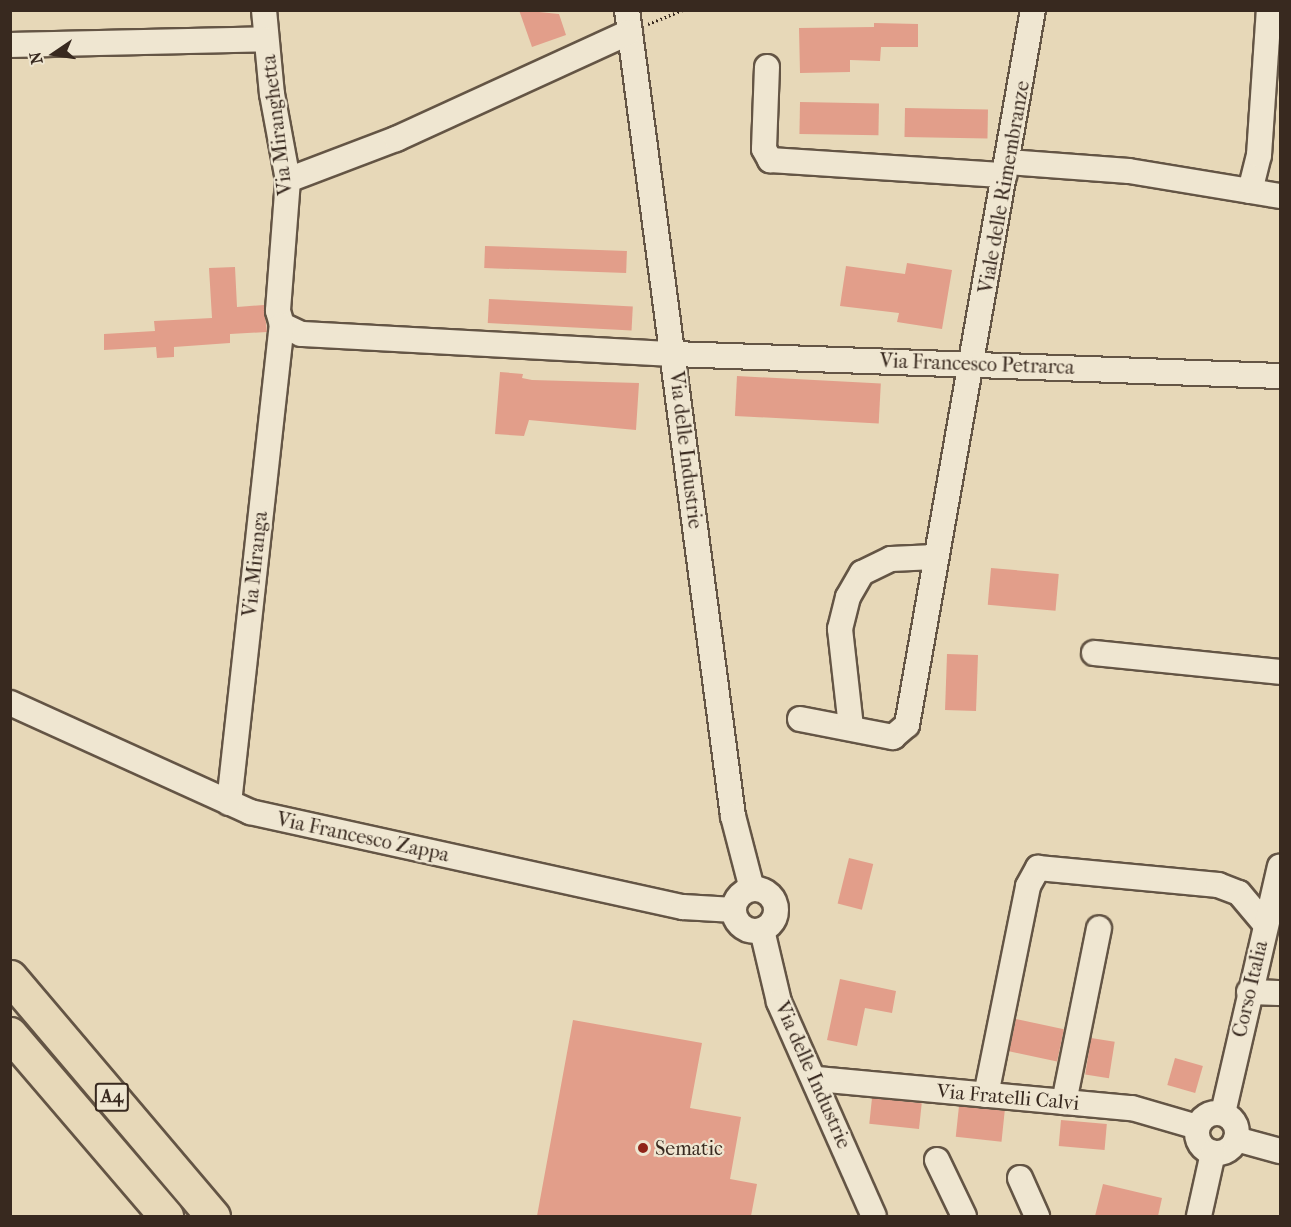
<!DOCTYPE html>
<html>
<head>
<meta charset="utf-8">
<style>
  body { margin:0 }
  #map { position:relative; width:1291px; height:1227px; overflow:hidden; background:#e7d8b8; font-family:"IM FELL French Canon",serif }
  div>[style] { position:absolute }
  .building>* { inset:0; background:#e29e8a; transform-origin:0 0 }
  .path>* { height:3px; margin-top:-1.5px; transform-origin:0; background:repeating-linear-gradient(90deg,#38291f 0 1.5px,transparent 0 4.5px) }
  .roads { filter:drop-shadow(2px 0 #645545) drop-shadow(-2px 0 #645545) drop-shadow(0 2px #645545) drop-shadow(0 -2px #645545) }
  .minor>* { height:24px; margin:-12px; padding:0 12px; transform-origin:12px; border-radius:12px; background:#efe6d1 }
  .minor>.ring { margin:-12px; padding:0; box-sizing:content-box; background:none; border:24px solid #efe6d1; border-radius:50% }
  .highway>* { height:33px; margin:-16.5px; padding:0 16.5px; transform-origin:16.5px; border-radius:16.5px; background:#e7d8b8 }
  .dots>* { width:16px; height:16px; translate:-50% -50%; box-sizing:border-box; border:3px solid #efe6d1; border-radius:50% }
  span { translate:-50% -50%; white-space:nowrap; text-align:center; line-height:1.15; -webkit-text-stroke:4.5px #efe6d1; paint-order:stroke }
  .shield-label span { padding:2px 4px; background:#efe6d1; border:2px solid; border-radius:4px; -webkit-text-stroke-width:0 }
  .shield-label { font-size:18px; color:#38291f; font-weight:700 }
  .street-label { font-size:20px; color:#38291f }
  .poi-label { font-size:20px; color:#38291f }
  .left { translate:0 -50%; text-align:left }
  .frame { position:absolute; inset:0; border:12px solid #38291f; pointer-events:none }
  .north { position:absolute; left:24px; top:24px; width:60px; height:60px; -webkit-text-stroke:4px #efe6d1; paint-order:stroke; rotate:257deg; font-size:16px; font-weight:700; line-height:24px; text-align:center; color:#38291f }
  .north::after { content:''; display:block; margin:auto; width:21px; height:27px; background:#38291f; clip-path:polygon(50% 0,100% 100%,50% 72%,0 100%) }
</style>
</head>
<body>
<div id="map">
  <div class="building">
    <i style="clip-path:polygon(519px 10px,559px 14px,566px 35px,532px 47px)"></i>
    <i style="clip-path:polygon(874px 23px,918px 24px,918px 47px,881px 47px,880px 61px,850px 60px,850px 72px,800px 73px,799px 28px,874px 27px)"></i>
    <i style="left:800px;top:102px;width:79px;height:32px;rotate:1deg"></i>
    <i style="left:905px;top:108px;width:83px;height:29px;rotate:1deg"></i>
    <i style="left:485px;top:246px;width:142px;height:22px;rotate:2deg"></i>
    <i style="clip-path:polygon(907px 263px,952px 270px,942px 329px,897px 322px,899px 313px,840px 306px,846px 266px,905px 274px)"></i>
    <i style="clip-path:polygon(235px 267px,237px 307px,264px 305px,267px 332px,230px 334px,230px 343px,174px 347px,174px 357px,157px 358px,156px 347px,104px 350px,104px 334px,155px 331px,154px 321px,212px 318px,209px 268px)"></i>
    <i style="left:489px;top:299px;width:144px;height:24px;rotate:3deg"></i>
    <i style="clip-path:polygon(500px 372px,523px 374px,522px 378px,532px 380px,639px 383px,636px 430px,529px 420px,524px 436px,495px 434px)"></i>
    <i style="left:737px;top:376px;width:144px;height:40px;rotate:3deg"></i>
    <i style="left:991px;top:568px;width:68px;height:37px;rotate:5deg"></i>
    <i style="left:947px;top:654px;width:31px;height:56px;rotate:2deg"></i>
    <i style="left:849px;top:858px;width:25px;height:47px;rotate:14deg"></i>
    <i style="clip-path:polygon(840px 979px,896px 991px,892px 1013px,865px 1008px,857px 1046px,827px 1040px)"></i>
    <i style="left:1016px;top:1019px;width:49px;height:33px;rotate:12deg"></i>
    <i style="clip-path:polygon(573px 1020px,702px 1043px,690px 1108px,741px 1117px,730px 1179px,757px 1184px,751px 1216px,537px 1216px)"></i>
    <i style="left:1091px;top:1038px;width:24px;height:37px;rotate:9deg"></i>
    <i style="left:1175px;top:1058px;width:29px;height:28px;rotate:16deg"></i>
    <i style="left:872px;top:1098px;width:50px;height:26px;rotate:6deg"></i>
    <i style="left:959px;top:1106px;width:46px;height:31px;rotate:6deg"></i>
    <i style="left:1061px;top:1120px;width:46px;height:26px;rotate:5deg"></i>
    <i style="clip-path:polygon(1103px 1184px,1162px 1198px,1158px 1216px,1095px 1216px)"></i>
  </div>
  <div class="path">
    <i style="left:648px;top:24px;width:38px;rotate:-22deg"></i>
  </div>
  <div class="roads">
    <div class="minor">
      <i style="left:264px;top:10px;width:84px;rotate:84.6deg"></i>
      <i style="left:272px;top:94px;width:87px;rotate:79.5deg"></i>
      <i style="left:288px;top:180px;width:131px;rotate:94.4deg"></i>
      <i style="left:278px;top:311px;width:15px;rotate:74deg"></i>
      <i style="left:282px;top:325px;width:21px;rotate:25deg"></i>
      <i style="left:301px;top:334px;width:374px;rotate:3.1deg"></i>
      <i style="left:674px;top:354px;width:606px;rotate:2.08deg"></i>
      <i style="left:627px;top:10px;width:813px;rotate:82.51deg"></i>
      <i style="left:733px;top:816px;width:75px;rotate:75.4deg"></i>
      <i style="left:10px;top:45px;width:256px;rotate:-1.3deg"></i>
      <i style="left:767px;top:67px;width:82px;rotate:92.1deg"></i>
      <i style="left:764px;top:149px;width:13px;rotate:61deg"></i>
      <i style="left:770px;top:160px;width:235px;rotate:3.7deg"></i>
      <i style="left:1008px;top:162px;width:121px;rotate:4.3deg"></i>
      <i style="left:1129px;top:171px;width:153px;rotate:9.4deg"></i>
      <i style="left:288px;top:180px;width:116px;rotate:-20.8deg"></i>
      <i style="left:396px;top:139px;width:257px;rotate:-24.6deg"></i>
      <i style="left:1250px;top:191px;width:37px;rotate:-76deg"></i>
      <i style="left:1259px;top:155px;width:145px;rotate:-86.1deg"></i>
      <i style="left:1094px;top:653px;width:187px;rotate:5.8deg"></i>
      <i style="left:10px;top:703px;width:264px;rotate:24.4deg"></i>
      <i style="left:250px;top:812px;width:443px;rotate:12.4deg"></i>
      <i style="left:683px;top:907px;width:51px;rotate:3.4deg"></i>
      <i style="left:800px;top:719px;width:95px;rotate:11deg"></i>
      <i style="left:893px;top:737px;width:18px;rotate:-41deg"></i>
      <i style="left:907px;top:725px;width:726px;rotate:-80.01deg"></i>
      <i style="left:851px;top:727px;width:99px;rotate:-96.4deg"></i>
      <i style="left:840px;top:629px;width:33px;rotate:-76deg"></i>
      <i style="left:848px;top:597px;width:28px;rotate:-60deg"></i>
      <i style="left:862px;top:573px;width:32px;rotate:-26deg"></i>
      <i style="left:891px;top:559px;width:44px;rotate:-2.6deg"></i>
      <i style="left:229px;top:803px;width:481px;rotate:-83.7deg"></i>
      <i class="ring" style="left:734px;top:889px;width:18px;height:18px"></i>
      <i style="left:762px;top:930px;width:74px;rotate:76.7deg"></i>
      <i style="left:779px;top:1002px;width:234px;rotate:66.1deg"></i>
      <i style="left:1249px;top:992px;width:31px;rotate:2deg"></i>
      <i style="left:817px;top:1079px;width:316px;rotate:5.3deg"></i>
      <i style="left:1132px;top:1108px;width:68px;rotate:16.3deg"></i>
      <i style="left:986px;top:1095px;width:213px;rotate:-78.6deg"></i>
      <i style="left:1028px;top:886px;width:21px;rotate:-61deg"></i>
      <i style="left:1038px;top:868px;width:181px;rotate:5.4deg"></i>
      <i style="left:1218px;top:885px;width:22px;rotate:21deg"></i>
      <i style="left:1239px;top:893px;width:40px;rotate:50deg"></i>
      <i style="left:1064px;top:1102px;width:177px;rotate:-78.6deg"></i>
      <i class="ring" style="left:1197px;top:1113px;width:16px;height:16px"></i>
      <i style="left:1223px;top:1113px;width:253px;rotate:-77deg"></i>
      <i style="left:1236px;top:1139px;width:46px;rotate:15.3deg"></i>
      <i style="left:937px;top:1160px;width:62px;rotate:64.3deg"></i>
      <i style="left:1020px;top:1178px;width:42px;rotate:65.9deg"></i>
      <i style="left:1199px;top:1216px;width:65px;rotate:-77.5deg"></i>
    </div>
    <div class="highway">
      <i style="left:10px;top:977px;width:314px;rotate:49.7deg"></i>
      <i style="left:10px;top:1034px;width:240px;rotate:49.4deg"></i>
    </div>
  </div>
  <div class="dots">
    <i style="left:643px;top:1148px;background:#8f2418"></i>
  </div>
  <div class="shield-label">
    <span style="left:112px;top:1097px">A4</span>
  </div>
  <div class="street-label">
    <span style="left:277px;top:125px;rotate:-97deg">Via Miranghetta</span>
    <span style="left:1004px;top:187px;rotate:-80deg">Viale delle Rimembranze</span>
    <span style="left:977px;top:364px;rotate:2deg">Via Francesco Petrarca</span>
    <span style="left:686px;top:450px;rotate:83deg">Via delle Industrie</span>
    <span style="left:255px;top:564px;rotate:-84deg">Via Miranga</span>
    <span style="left:363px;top:837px;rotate:12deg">Via Francesco Zappa</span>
    <span style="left:1250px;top:989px;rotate:-77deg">Corso Italia</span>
    <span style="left:813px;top:1075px;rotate:66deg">Via delle Industrie</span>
    <span style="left:1008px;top:1097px;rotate:5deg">Via Fratelli Calvi</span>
  </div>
  <div class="poi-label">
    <span class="left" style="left:655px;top:1148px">Sematic</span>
  </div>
  <div class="frame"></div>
  <div class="north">N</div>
</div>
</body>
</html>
